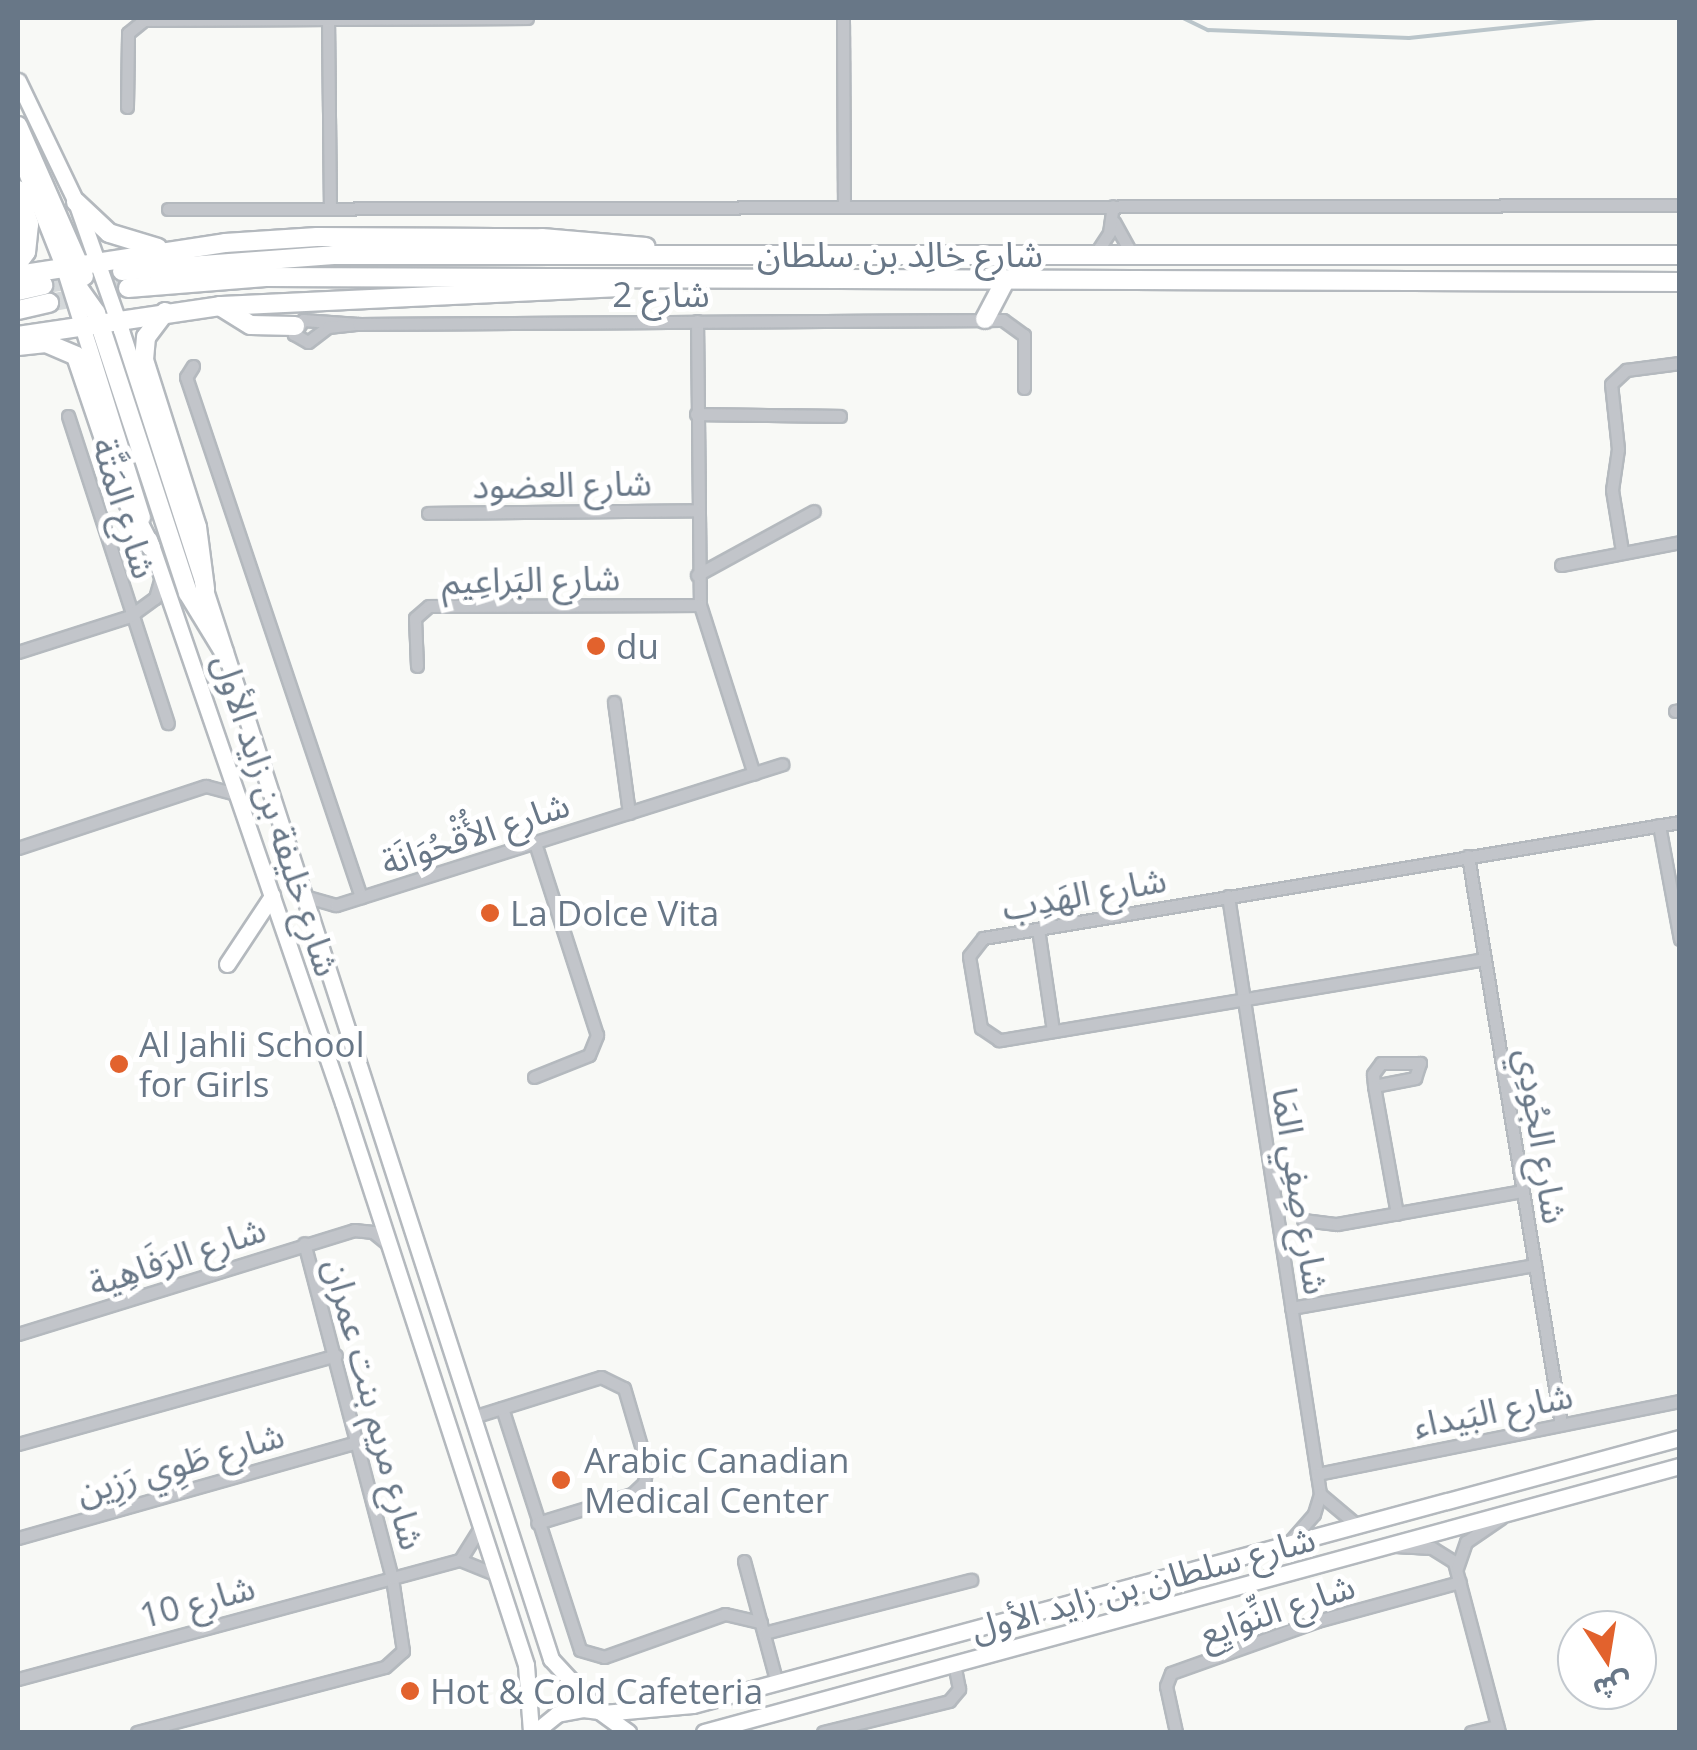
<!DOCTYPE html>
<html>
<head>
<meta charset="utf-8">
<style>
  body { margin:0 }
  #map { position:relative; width:1697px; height:1750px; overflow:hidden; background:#f8f9f6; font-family:"Open Sans","Noto Sans Arabic",sans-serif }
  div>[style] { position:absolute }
  .stream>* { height:4px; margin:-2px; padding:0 2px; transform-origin:2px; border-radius:2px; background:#bac5ca }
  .primary-tunnel>* { height:18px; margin-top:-9px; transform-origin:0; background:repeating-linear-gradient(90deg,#d4d8da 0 18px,transparent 0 27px) }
  .roads { filter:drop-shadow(2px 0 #b4b9be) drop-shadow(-2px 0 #b4b9be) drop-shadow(0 2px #b4b9be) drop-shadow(0 -2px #b4b9be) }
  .street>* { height:11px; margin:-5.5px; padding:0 5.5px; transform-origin:5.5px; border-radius:5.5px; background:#c2c5ca }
  .secondary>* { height:15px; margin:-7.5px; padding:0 7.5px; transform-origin:7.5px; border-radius:7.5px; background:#fff }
  .primary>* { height:18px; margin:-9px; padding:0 9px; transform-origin:9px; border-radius:9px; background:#fff }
  .dots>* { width:28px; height:28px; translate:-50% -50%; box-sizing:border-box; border:5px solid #fff; border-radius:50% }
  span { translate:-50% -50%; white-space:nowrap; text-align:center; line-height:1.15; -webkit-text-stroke:10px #fff; paint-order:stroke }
  .street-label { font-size:35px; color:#687787 }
  .poi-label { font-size:35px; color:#687787 }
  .left { translate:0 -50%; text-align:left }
  .frame { position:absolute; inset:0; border:20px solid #687787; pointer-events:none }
  .north { position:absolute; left:1557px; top:1610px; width:100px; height:100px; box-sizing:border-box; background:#fff; border:2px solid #c3c9cf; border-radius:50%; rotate:168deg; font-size:28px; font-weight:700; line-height:40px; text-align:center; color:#687787 }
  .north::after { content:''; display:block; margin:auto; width:35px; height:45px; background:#e2622d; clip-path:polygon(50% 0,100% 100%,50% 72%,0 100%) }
</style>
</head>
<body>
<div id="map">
  <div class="stream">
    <i style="left:1183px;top:18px;width:28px;rotate:26deg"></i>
    <i style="left:1208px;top:30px;width:201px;rotate:2.3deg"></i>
    <i style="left:1409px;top:38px;width:188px;rotate:-6.1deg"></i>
  </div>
  <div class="primary-tunnel">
    <i style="left:43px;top:285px;width:80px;rotate:-10deg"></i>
    <i style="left:49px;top:303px;width:80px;rotate:-10.8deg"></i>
  </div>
  <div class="roads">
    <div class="street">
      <i style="left:843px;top:18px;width:189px;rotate:89.7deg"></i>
      <i style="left:328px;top:19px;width:190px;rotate:89.4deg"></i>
      <i style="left:127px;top:107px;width:74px;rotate:-89.2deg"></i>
      <i style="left:128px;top:33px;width:21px;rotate:-39deg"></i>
      <i style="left:144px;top:20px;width:383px;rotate:-0.3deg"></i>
      <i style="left:168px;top:209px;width:1512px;rotate:-0.15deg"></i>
      <i style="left:1114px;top:222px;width:35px;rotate:61deg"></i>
      <i style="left:1096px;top:253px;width:24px;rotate:-57deg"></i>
      <i style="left:1109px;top:233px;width:27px;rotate:-82deg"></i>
      <i style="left:697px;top:321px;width:284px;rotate:89.4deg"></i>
      <i style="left:700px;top:605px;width:177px;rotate:72.3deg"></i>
      <i style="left:358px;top:324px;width:55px;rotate:-175.8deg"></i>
      <i style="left:303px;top:320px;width:17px;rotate:123deg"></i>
      <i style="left:294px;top:334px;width:16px;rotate:30deg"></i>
      <i style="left:308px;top:342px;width:25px;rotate:-37deg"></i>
      <i style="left:328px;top:327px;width:30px;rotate:-6deg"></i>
      <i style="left:358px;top:324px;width:645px;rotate:-0.36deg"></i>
      <i style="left:1003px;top:320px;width:26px;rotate:36deg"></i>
      <i style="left:1024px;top:335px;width:53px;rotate:90deg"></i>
      <i style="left:193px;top:366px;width:13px;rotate:122deg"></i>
      <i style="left:186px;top:377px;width:549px;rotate:71.4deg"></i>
      <i style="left:696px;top:414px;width:144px;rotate:0.8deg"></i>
      <i style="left:68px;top:416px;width:323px;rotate:72deg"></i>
      <i style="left:428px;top:513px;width:268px;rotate:-0.6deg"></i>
      <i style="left:1622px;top:551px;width:62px;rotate:-99.3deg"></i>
      <i style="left:1612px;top:490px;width:41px;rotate:-81.7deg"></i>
      <i style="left:1618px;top:449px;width:65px;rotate:-96.1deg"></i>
      <i style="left:1611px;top:384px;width:21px;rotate:-43deg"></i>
      <i style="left:1626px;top:370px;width:54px;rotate:-7.4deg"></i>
      <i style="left:1561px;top:565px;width:121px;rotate:-10.9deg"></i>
      <i style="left:697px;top:575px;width:133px;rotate:-28.7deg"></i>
      <i style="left:18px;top:652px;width:118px;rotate:-17.8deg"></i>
      <i style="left:130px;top:616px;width:31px;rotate:-36deg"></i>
      <i style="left:155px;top:598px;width:22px;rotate:-74deg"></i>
      <i style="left:417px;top:666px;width:48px;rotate:-92.4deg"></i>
      <i style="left:415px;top:618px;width:18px;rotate:-41deg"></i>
      <i style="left:429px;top:606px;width:271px;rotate:-0.2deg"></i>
      <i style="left:614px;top:702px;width:112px;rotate:82.3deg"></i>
      <i style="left:1675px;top:711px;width:5px;rotate:-11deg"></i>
      <i style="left:1659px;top:825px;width:116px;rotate:79.6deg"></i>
      <i style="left:18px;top:848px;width:198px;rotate:-18.3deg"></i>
      <i style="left:206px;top:786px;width:31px;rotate:15deg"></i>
      <i style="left:1468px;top:856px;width:576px;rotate:80.7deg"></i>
      <i style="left:304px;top:896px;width:33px;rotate:16deg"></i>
      <i style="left:336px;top:905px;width:468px;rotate:-17.5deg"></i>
      <i style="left:1228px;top:896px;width:605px;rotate:81.25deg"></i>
      <i style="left:1320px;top:1494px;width:21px;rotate:107deg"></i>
      <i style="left:1314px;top:1514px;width:40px;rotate:131deg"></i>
      <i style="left:1038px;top:929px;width:103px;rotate:81.6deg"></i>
      <i style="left:1485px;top:959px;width:493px;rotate:170.5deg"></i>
      <i style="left:999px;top:1040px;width:22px;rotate:-146deg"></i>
      <i style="left:981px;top:1028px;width:73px;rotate:-99.5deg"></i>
      <i style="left:969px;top:956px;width:23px;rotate:-52deg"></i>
      <i style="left:983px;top:938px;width:707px;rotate:-9.45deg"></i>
      <i style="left:534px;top:1077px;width:59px;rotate:-21.8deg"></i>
      <i style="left:589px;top:1055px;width:22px;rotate:-68deg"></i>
      <i style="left:597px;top:1035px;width:202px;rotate:-107.9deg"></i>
      <i style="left:1374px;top:1086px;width:42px;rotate:-11deg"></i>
      <i style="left:1415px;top:1078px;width:16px;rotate:-72deg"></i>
      <i style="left:1420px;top:1063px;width:39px;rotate:180deg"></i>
      <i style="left:1381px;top:1063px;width:14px;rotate:126deg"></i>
      <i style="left:1373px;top:1074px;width:12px;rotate:85deg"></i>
      <i style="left:1374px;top:1086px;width:130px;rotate:79.8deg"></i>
      <i style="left:1303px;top:1220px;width:34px;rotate:7deg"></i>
      <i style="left:1337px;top:1224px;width:189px;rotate:-10.1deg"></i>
      <i style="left:1291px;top:1308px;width:248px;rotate:-10deg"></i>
      <i style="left:18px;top:1334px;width:352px;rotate:-17.2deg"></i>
      <i style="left:354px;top:1230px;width:19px;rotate:6deg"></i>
      <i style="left:373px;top:1232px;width:19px;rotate:39deg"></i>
      <i style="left:502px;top:1408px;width:254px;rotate:72.1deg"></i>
      <i style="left:580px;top:1650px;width:25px;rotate:16deg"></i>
      <i style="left:604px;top:1657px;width:128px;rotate:-19.6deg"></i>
      <i style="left:725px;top:1614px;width:37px;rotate:13deg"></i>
      <i style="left:473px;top:1417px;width:134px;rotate:-17.4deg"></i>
      <i style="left:601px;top:1377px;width:25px;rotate:26deg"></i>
      <i style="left:624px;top:1388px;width:81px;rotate:73.6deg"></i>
      <i style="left:647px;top:1466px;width:17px;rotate:100deg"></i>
      <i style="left:644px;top:1483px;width:16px;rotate:137deg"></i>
      <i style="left:632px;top:1494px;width:99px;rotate:163deg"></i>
      <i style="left:18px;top:1444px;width:330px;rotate:-15.6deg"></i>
      <i style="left:1317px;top:1474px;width:370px;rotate:-11.4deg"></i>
      <i style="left:1320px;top:1494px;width:48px;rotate:40deg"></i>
      <i style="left:18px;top:1538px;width:352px;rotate:-15.8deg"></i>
      <i style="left:1395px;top:1546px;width:37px;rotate:3deg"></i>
      <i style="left:1432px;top:1548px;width:26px;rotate:32deg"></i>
      <i style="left:1454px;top:1562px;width:176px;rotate:75.2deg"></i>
      <i style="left:460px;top:1560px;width:39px;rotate:-58deg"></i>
      <i style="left:744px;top:1561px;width:126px;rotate:74.9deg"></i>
      <i style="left:1457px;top:1568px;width:28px;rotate:-71deg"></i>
      <i style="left:1466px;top:1542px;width:42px;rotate:-34.4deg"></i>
      <i style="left:764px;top:1633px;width:214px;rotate:-14.4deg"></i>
      <i style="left:18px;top:1679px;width:458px;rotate:-15.1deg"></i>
      <i style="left:460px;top:1560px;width:38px;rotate:22deg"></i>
      <i style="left:137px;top:1732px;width:256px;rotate:-14.7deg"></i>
      <i style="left:385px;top:1667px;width:24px;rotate:-42deg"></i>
      <i style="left:403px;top:1651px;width:74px;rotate:-98.6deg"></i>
      <i style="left:392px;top:1578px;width:346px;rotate:-104.7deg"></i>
      <i style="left:823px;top:1732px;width:130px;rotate:-13.8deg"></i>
      <i style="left:949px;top:1701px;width:16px;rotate:-50deg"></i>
      <i style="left:959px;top:1689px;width:25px;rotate:-101deg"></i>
      <i style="left:1176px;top:1732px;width:47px;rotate:-102.3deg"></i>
      <i style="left:1166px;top:1686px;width:14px;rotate:-69deg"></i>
      <i style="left:1171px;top:1673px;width:155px;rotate:-19.6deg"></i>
      <i style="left:1317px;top:1621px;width:148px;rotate:-15.3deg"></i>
      <i style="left:1471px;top:1732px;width:27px;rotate:-13deg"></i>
    </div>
    <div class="secondary">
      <i style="left:18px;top:81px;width:134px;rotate:64.4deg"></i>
      <i style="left:76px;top:202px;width:136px;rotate:70.6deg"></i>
      <i style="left:121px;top:330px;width:1397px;rotate:72.07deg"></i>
      <i style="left:551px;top:1659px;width:71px;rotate:47.3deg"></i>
      <i style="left:18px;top:152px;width:125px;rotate:68.4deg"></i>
      <i style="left:64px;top:268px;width:261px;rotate:72.6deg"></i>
      <i style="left:149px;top:539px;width:596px;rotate:71.02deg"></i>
      <i style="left:343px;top:1103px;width:591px;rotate:71.96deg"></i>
      <i style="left:526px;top:1665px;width:67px;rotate:85.7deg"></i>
      <i style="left:227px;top:964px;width:82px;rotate:-56.5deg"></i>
      <i style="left:603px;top:1713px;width:90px;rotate:-5.1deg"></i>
      <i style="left:693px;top:1705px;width:1022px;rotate:-15.14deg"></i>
      <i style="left:535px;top:1732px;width:28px;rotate:-39deg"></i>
      <i style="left:557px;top:1714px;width:26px;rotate:-11deg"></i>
      <i style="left:583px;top:1709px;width:16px;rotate:7deg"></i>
      <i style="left:599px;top:1711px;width:36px;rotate:36deg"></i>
      <i style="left:704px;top:1732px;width:1012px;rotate:-15.25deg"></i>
    </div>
    <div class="primary">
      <i style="left:18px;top:126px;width:164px;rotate:66.3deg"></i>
      <i style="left:18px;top:190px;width:36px;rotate:72deg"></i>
      <i style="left:29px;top:224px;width:28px;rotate:96deg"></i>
      <i style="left:26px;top:252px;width:14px;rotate:126deg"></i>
      <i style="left:76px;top:202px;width:45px;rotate:43.2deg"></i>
      <i style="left:109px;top:233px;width:51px;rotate:17deg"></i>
      <i style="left:64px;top:268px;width:55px;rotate:54.6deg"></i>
      <i style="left:96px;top:313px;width:295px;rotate:71.8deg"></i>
      <i style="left:188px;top:593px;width:69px;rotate:58.6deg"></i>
      <i style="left:122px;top:271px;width:212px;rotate:-4.3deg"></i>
      <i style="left:333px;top:255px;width:1347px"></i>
      <i style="left:18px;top:275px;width:209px;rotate:-8.8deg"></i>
      <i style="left:225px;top:243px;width:92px;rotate:-3.7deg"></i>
      <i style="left:317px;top:237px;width:225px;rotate:0.3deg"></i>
      <i style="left:542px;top:238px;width:104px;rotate:4.9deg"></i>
      <i style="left:128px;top:288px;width:138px;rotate:-4.6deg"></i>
      <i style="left:266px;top:277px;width:1414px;rotate:0.2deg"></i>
      <i style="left:18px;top:291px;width:26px;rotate:-13deg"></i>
      <i style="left:220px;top:306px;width:36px;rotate:32deg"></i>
      <i style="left:251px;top:325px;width:44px;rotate:1.3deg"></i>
      <i style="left:18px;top:310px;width:32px;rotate:-13deg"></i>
      <i style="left:165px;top:312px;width:31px;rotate:127deg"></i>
      <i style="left:146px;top:337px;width:23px;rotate:95deg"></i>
      <i style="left:144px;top:360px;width:175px;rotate:72.4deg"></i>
      <i style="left:197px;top:527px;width:63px;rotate:82.6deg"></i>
      <i style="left:985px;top:319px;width:45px;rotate:-62.3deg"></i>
      <i style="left:18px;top:336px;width:204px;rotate:-8.4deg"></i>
      <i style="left:220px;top:306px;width:397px;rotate:-2.7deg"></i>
      <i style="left:18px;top:346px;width:28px;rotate:-6deg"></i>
      <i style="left:46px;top:343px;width:33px;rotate:23deg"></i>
      <i style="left:76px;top:356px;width:140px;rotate:71.3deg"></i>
      <i style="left:121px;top:489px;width:65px;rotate:62.7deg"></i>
    </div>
  </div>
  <div class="dots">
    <i style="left:596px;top:646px;background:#e2622d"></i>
    <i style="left:490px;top:913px;background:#e2622d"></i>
    <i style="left:119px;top:1064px;background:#e2622d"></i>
    <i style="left:561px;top:1480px;background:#e2622d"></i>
    <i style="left:410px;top:1691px;background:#e2622d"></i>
  </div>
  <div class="street-label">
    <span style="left:900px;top:254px">شارع خالِد بن سلطان</span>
    <span style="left:661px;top:294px">شارع 2</span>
    <span style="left:562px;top:484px;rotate:-1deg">شارع العضود</span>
    <span style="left:125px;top:508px;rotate:73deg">شارع المَتَّة</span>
    <span style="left:531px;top:579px;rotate:-1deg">شارع البَراعِيم</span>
    <span style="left:277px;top:815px;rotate:72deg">شارع خليفة بن زايد الأول</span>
    <span style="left:475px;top:833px;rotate:-18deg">شارع الأُقْحُوَانَة</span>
    <span style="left:1084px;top:893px;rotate:-10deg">شارع الهَدِب</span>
    <span style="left:1542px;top:1136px;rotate:81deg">شارع الجُودِي</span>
    <span style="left:1301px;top:1191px;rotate:81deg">شارع صِفِي المَا</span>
    <span style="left:177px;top:1256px;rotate:-18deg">شارع الرَفَاهِية</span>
    <span style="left:375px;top:1404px;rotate:75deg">شارع مريم بنت عمران</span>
    <span style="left:1493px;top:1410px;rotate:-11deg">شارع البَيداء</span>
    <span style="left:180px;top:1463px;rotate:-16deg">شارع طَوِي رَزِين</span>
    <span style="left:1143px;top:1583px;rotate:-15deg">شارع سلطان بن زايد الأول</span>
    <span style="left:197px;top:1601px;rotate:-15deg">شارع 10</span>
    <span style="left:1277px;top:1609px;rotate:-18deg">شارع النِّوَايِع</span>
  </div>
  <div class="poi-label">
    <span class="left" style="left:616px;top:646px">du</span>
    <span class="left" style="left:510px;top:913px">La Dolce Vita</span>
    <span class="left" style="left:139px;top:1064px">Al Jahli School<br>for Girls</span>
    <span class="left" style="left:584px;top:1480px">Arabic Canadian<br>Medical Center</span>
    <span class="left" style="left:430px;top:1691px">Hot &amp; Cold Cafeteria</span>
  </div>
  <div class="frame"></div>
  <div class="north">ش</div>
</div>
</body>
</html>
